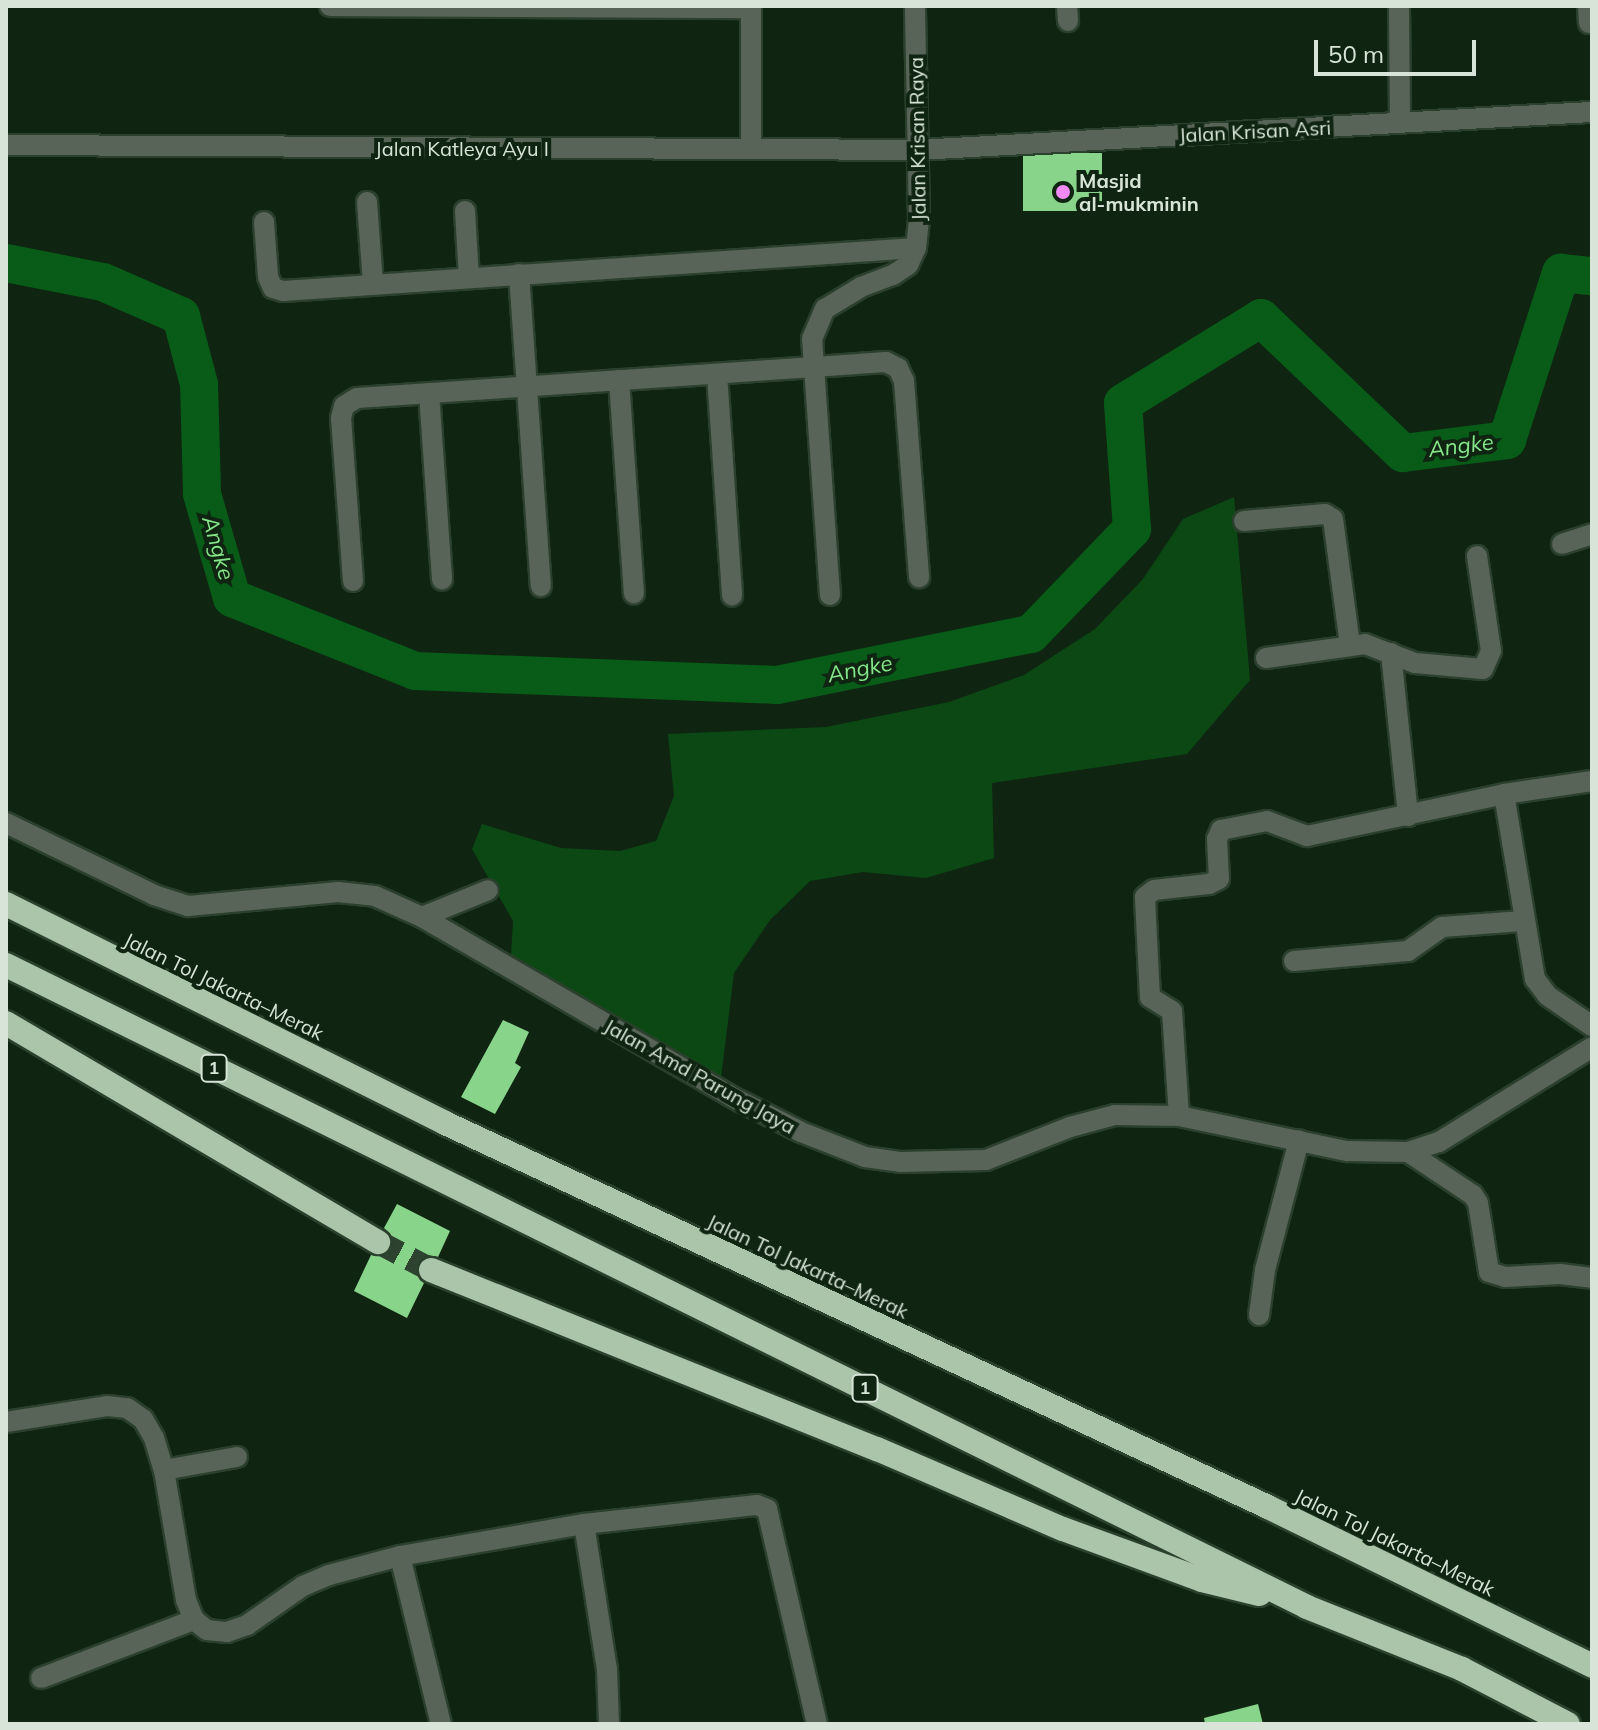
<!DOCTYPE html>
<html>
<head>
<meta charset="utf-8">
<style>
  body { margin:0 }
  #map { position:relative; width:1598px; height:1730px; overflow:hidden; background:#0f2511; font-family:Mulish,sans-serif }
  div>[style] { position:absolute }
  .green>* { inset:0; background:#0b4814 }
  .river>* { height:38px; margin:-19px; padding:0 19px; transform-origin:19px; border-radius:19px; background:#085c18 }
  .building>* { inset:0; background:#89d48b; transform-origin:0 0 }
  .motorway-tunnel>* { height:24px; margin-top:-12px; transform-origin:0; background:repeating-linear-gradient(90deg,#2d422f 0 24px,transparent 0 36px) }
  .roads { filter:drop-shadow(2px 0 #2b402d) drop-shadow(-2px 0 #2b402d) drop-shadow(0 2px #2b402d) drop-shadow(0 -2px #2b402d) }
  .minor>* { height:20px; margin:-10px; padding:0 10px; transform-origin:10px; border-radius:10px; background:#596459 }
  .motorway>* { height:24px; margin:-12px; padding:0 12px; transform-origin:12px; border-radius:12px; background:#abc5ab }
  .dots>* { width:22px; height:22px; translate:-50% -50%; box-sizing:border-box; border:4px solid #0f2511; border-radius:50% }
  span { translate:-50% -50%; white-space:nowrap; text-align:center; line-height:1.15; -webkit-text-stroke:8px #0f2511; paint-order:stroke }
  .shield-label span { padding:2px 6px; background:#0f2511; border:2px solid; border-radius:6px; -webkit-text-stroke-width:0 }
  .shield-label { font-size:18px; color:#d7e4d7; font-weight:700 }
  .street-label { font-size:20px; color:#d7e4d7 }
  .poi-label { font-size:20px; color:#d7e4d7; font-weight:700 }
  .left { translate:0 -50%; text-align:left }
  .water-label { font-size:22px; color:#84e589; font-style:italic }
  .frame { position:absolute; inset:0; border:8px solid #d7e4d7; pointer-events:none }
  .scale { position:absolute; left:1314px; top:40px; width:162px; height:36px; box-sizing:border-box; border:4px solid #d7e4d7; border-top:0; padding-left:10px; font-size:24px; line-height:28px; white-space:nowrap; color:#d7e4d7; -webkit-text-stroke:6px #0f2511; paint-order:stroke }
</style>
</head>
<body>
<div id="map">
  <div class="green">
    <i style="clip-path:polygon(1234px 497px,1250px 680px,1187px 754px,992px 783px,994px 858px,926px 878px,863px 872px,810px 881px,770px 920px,734px 973px,721px 1078px,511px 956px,513px 921px,472px 849px,482px 824px,561px 848px,620px 851px,656px 841px,674px 796px,668px 734px,826px 727px,949px 702px,1024px 675px,1095px 629px,1143px 579px,1183px 519px)"></i>
  </div>
  <div class="river">
    <i style="left:6px;top:263px;width:99px;rotate:11.1deg"></i>
    <i style="left:103px;top:282px;width:85px;rotate:23.6deg"></i>
    <i style="left:181px;top:316px;width:70px;rotate:75.2deg"></i>
    <i style="left:199px;top:384px;width:110px;rotate:88.4deg"></i>
    <i style="left:202px;top:494px;width:108px;rotate:73.9deg"></i>
    <i style="left:232px;top:598px;width:197px;rotate:21.7deg"></i>
    <i style="left:415px;top:671px;width:362px;rotate:2.2deg"></i>
    <i style="left:777px;top:685px;width:259px;rotate:-11.4deg"></i>
    <i style="left:1031px;top:634px;width:146px;rotate:-46.1deg"></i>
    <i style="left:1132px;top:529px;width:126px;rotate:-94.1deg"></i>
    <i style="left:1123px;top:403px;width:162px;rotate:-31.6deg"></i>
    <i style="left:1261px;top:318px;width:196px;rotate:43.6deg"></i>
    <i style="left:1403px;top:453px;width:105px;rotate:-7.1deg"></i>
    <i style="left:1507px;top:440px;width:176px;rotate:-72.1deg"></i>
    <i style="left:1561px;top:273px;width:31px;rotate:6deg"></i>
  </div>
  <div class="building">
    <i style="left:1102px;top:153px;width:58px;height:79px;rotate:90deg"></i>
    <i style="clip-path:polygon(503px 1020px,529px 1032px,515px 1063px,521px 1067px,495px 1114px,461px 1097px)"></i>
    <i style="clip-path:polygon(397px 1204px,450px 1231px,438px 1257px,428px 1255px,417px 1264px,416px 1273px,424px 1283px,407px 1318px,354px 1291px,371px 1255px,385px 1255px,391px 1249px,391px 1235px,384px 1228px)"></i>
    <i style="clip-path:polygon(1258px 1704px,1263px 1724px,1205px 1724px,1204px 1718px)"></i>
  </div>
  <div class="motorway-tunnel">
    <i style="left:378px;top:1242px;width:60px;rotate:27.8deg"></i>
  </div>
  <div class="roads">
    <div class="minor">
      <i style="left:330px;top:6px;width:421px;rotate:0.3deg"></i>
      <i style="left:1067px;top:6px;width:15px;rotate:86deg"></i>
      <i style="left:1399px;top:6px;width:117px;rotate:89.5deg"></i>
      <i style="left:1588px;top:6px;width:17px;rotate:87deg"></i>
      <i style="left:6px;top:145px;width:912px;rotate:0.31deg"></i>
      <i style="left:918px;top:150px;width:675px;rotate:-3.23deg"></i>
      <i style="left:751px;top:149px;width:143px;rotate:-90deg"></i>
      <i style="left:367px;top:202px;width:82px;rotate:85.8deg"></i>
      <i style="left:465px;top:211px;width:67px;rotate:86.6deg"></i>
      <i style="left:264px;top:222px;width:55px;rotate:85.8deg"></i>
      <i style="left:268px;top:277px;width:12px;rotate:66deg"></i>
      <i style="left:273px;top:288px;width:10px;rotate:17deg"></i>
      <i style="left:283px;top:291px;width:634px;rotate:-3.89deg"></i>
      <i style="left:519px;top:274px;width:313px;rotate:86deg"></i>
      <i style="left:717px;top:374px;width:222px;rotate:86.1deg"></i>
      <i style="left:619px;top:380px;width:214px;rotate:86deg"></i>
      <i style="left:429px;top:393px;width:187px;rotate:86deg"></i>
      <i style="left:1244px;top:521px;width:81px;rotate:-4.9deg"></i>
      <i style="left:1325px;top:514px;width:9px;rotate:32deg"></i>
      <i style="left:1333px;top:519px;width:127px;rotate:82.3deg"></i>
      <i style="left:1562px;top:544px;width:32px;rotate:-18deg"></i>
      <i style="left:353px;top:581px;width:163px;rotate:-94.2deg"></i>
      <i style="left:341px;top:418px;width:12px;rotate:-76deg"></i>
      <i style="left:344px;top:406px;width:15px;rotate:-32deg"></i>
      <i style="left:357px;top:398px;width:530px;rotate:-3.89deg"></i>
      <i style="left:886px;top:362px;width:13px;rotate:27deg"></i>
      <i style="left:898px;top:368px;width:14px;rotate:65deg"></i>
      <i style="left:904px;top:381px;width:197px;rotate:85.6deg"></i>
      <i style="left:830px;top:595px;width:257px;rotate:-94deg"></i>
      <i style="left:812px;top:339px;width:33px;rotate:-67deg"></i>
      <i style="left:825px;top:309px;width:42px;rotate:-31.4deg"></i>
      <i style="left:861px;top:287px;width:34px;rotate:-21deg"></i>
      <i style="left:893px;top:275px;width:18px;rotate:-34deg"></i>
      <i style="left:908px;top:265px;width:19px;rotate:-65deg"></i>
      <i style="left:916px;top:248px;width:29px;rotate:-84deg"></i>
      <i style="left:919px;top:219px;width:213px;rotate:-91.1deg"></i>
      <i style="left:1391px;top:653px;width:164px;rotate:84deg"></i>
      <i style="left:1266px;top:658px;width:100px;rotate:-8deg"></i>
      <i style="left:1365px;top:644px;width:53px;rotate:20.8deg"></i>
      <i style="left:1415px;top:663px;width:68px;rotate:5deg"></i>
      <i style="left:1483px;top:669px;width:20px;rotate:-66deg"></i>
      <i style="left:1491px;top:651px;width:96px;rotate:-98.4deg"></i>
      <i style="left:1504px;top:794px;width:188px;rotate:80.5deg"></i>
      <i style="left:1535px;top:979px;width:21px;rotate:53deg"></i>
      <i style="left:1548px;top:996px;width:53px;rotate:34.3deg"></i>
      <i style="left:6px;top:823px;width:165px;rotate:25.9deg"></i>
      <i style="left:154px;top:895px;width:36px;rotate:18deg"></i>
      <i style="left:188px;top:906px;width:151px;rotate:-5.3deg"></i>
      <i style="left:338px;top:892px;width:37px;rotate:6deg"></i>
      <i style="left:375px;top:896px;width:51px;rotate:24.1deg"></i>
      <i style="left:422px;top:917px;width:367px;rotate:30.1deg"></i>
      <i style="left:740px;top:1101px;width:68px;rotate:26.9deg"></i>
      <i style="left:801px;top:1132px;width:69px;rotate:21.3deg"></i>
      <i style="left:865px;top:1157px;width:35px;rotate:8deg"></i>
      <i style="left:900px;top:1162px;width:86px;rotate:-1.3deg"></i>
      <i style="left:986px;top:1160px;width:90px;rotate:-21.4deg"></i>
      <i style="left:1070px;top:1127px;width:47px;rotate:-14.9deg"></i>
      <i style="left:1115px;top:1115px;width:64px;rotate:0.9deg"></i>
      <i style="left:1179px;top:1116px;width:172px;rotate:11.8deg"></i>
      <i style="left:1347px;top:1151px;width:61px;rotate:0.9deg"></i>
      <i style="left:1408px;top:1152px;width:33px;rotate:-18deg"></i>
      <i style="left:1439px;top:1142px;width:180px;rotate:-31.8deg"></i>
      <i style="left:422px;top:917px;width:71px;rotate:-22.2deg"></i>
      <i style="left:1294px;top:961px;width:114px;rotate:-5deg"></i>
      <i style="left:1408px;top:951px;width:42px;rotate:-35.2deg"></i>
      <i style="left:1442px;top:927px;width:80px;rotate:-4.3deg"></i>
      <i style="left:1179px;top:1116px;width:105px;rotate:-93.8deg"></i>
      <i style="left:1172px;top:1011px;width:26px;rotate:-148deg"></i>
      <i style="left:1150px;top:997px;width:100px;rotate:-92.9deg"></i>
      <i style="left:1145px;top:897px;width:11px;rotate:-38deg"></i>
      <i style="left:1154px;top:890px;width:55px;rotate:-6.2deg"></i>
      <i style="left:1209px;top:884px;width:11px;rotate:-27deg"></i>
      <i style="left:1219px;top:879px;width:40px;rotate:-92.9deg"></i>
      <i style="left:1217px;top:839px;width:10px;rotate:-66deg"></i>
      <i style="left:1221px;top:830px;width:47px;rotate:-11.1deg"></i>
      <i style="left:1267px;top:821px;width:43px;rotate:20.6deg"></i>
      <i style="left:1307px;top:836px;width:201px;rotate:-12deg"></i>
      <i style="left:1504px;top:794px;width:89px;rotate:-8.4deg"></i>
      <i style="left:1408px;top:1152px;width:78px;rotate:33.5deg"></i>
      <i style="left:1473px;top:1195px;width:9px;rotate:58deg"></i>
      <i style="left:1478px;top:1203px;width:70px;rotate:80.9deg"></i>
      <i style="left:1489px;top:1272px;width:17px;rotate:17deg"></i>
      <i style="left:1505px;top:1277px;width:55px;rotate:-3.1deg"></i>
      <i style="left:1560px;top:1274px;width:32px;rotate:7deg"></i>
      <i style="left:1259px;top:1315px;width:45px;rotate:-82.4deg"></i>
      <i style="left:1265px;top:1270px;width:134px;rotate:-75.3deg"></i>
      <i style="left:6px;top:1422px;width:102px;rotate:-9deg"></i>
      <i style="left:107px;top:1406px;width:20px;rotate:6deg"></i>
      <i style="left:127px;top:1408px;width:19px;rotate:35deg"></i>
      <i style="left:143px;top:1419px;width:22px;rotate:60deg"></i>
      <i style="left:154px;top:1438px;width:34px;rotate:73deg"></i>
      <i style="left:164px;top:1470px;width:132px;rotate:80.4deg"></i>
      <i style="left:186px;top:1600px;width:22px;rotate:68deg"></i>
      <i style="left:194px;top:1620px;width:16px;rotate:38deg"></i>
      <i style="left:207px;top:1630px;width:20px;rotate:6deg"></i>
      <i style="left:227px;top:1632px;width:21px;rotate:-19deg"></i>
      <i style="left:247px;top:1625px;width:68px;rotate:-34.9deg"></i>
      <i style="left:303px;top:1586px;width:28px;rotate:-23deg"></i>
      <i style="left:329px;top:1575px;width:73px;rotate:-15deg"></i>
      <i style="left:400px;top:1556px;width:187px;rotate:-9.9deg"></i>
      <i style="left:584px;top:1524px;width:174px;rotate:-6.3deg"></i>
      <i style="left:757px;top:1505px;width:11px;rotate:22deg"></i>
      <i style="left:767px;top:1509px;width:9px;rotate:77deg"></i>
      <i style="left:769px;top:1518px;width:212px;rotate:76.9deg"></i>
      <i style="left:164px;top:1470px;width:74px;rotate:-10.1deg"></i>
      <i style="left:584px;top:1524px;width:147px;rotate:81deg"></i>
      <i style="left:607px;top:1669px;width:55px;rotate:87.9deg"></i>
      <i style="left:400px;top:1556px;width:173px;rotate:76.3deg"></i>
      <i style="left:41px;top:1678px;width:164px;rotate:-20.8deg"></i>
    </div>
    <div class="motorway">
      <i style="left:6px;top:904px;width:491px;rotate:26.5deg"></i>
      <i style="left:445px;top:1123px;width:908px;rotate:25.01deg"></i>
      <i style="left:1268px;top:1507px;width:361px;rotate:26.1deg"></i>
      <i style="left:6px;top:965px;width:1451px;rotate:26.26deg"></i>
      <i style="left:1307px;top:1607px;width:167px;rotate:21.8deg"></i>
      <i style="left:1462px;top:1669px;width:119px;rotate:27.4deg"></i>
      <i style="left:6px;top:1023px;width:432px;rotate:30.5deg"></i>
      <i style="left:431px;top:1270px;width:481px;rotate:21.9deg"></i>
      <i style="left:877px;top:1449px;width:202px;rotate:23.3deg"></i>
      <i style="left:1063px;top:1529px;width:148px;rotate:20.1deg"></i>
      <i style="left:1202px;top:1580px;width:59px;rotate:13.8deg"></i>
    </div>
  </div>
  <div class="dots">
    <i style="left:1063px;top:192px;background:#f08bf6"></i>
  </div>
  <div class="shield-label">
    <span style="left:214px;top:1068px">1</span>
    <span style="left:865px;top:1388px">1</span>
  </div>
  <div class="street-label">
    <span style="left:1255px;top:131px;rotate:-3deg">Jalan Krisan Asri</span>
    <span style="left:917px;top:139px;rotate:-91deg">Jalan Krisan Raya</span>
    <span style="left:462px;top:148px">Jalan Katleya Ayu I</span>
    <span style="left:224px;top:986px;rotate:26deg">Jalan Tol Jakarta–Merak</span>
    <span style="left:700px;top:1076px;rotate:29deg">Jalan Amd Parung Jaya</span>
    <span style="left:808px;top:1266px;rotate:25deg">Jalan Tol Jakarta–Merak</span>
    <span style="left:1395px;top:1542px;rotate:26deg">Jalan Tol Jakarta–Merak</span>
  </div>
  <div class="poi-label">
    <span class="left" style="left:1079px;top:192px">Masjid<br>al-mukminin</span>
  </div>
  <div class="water-label">
    <span style="left:1461px;top:446px;rotate:-7deg">Angke</span>
    <span style="left:218px;top:548px;rotate:74deg">Angke</span>
    <span style="left:860px;top:669px;rotate:-11deg">Angke</span>
  </div>
  <div class="frame"></div>
  <div class="scale">50 m</div>
</div>
</body>
</html>
